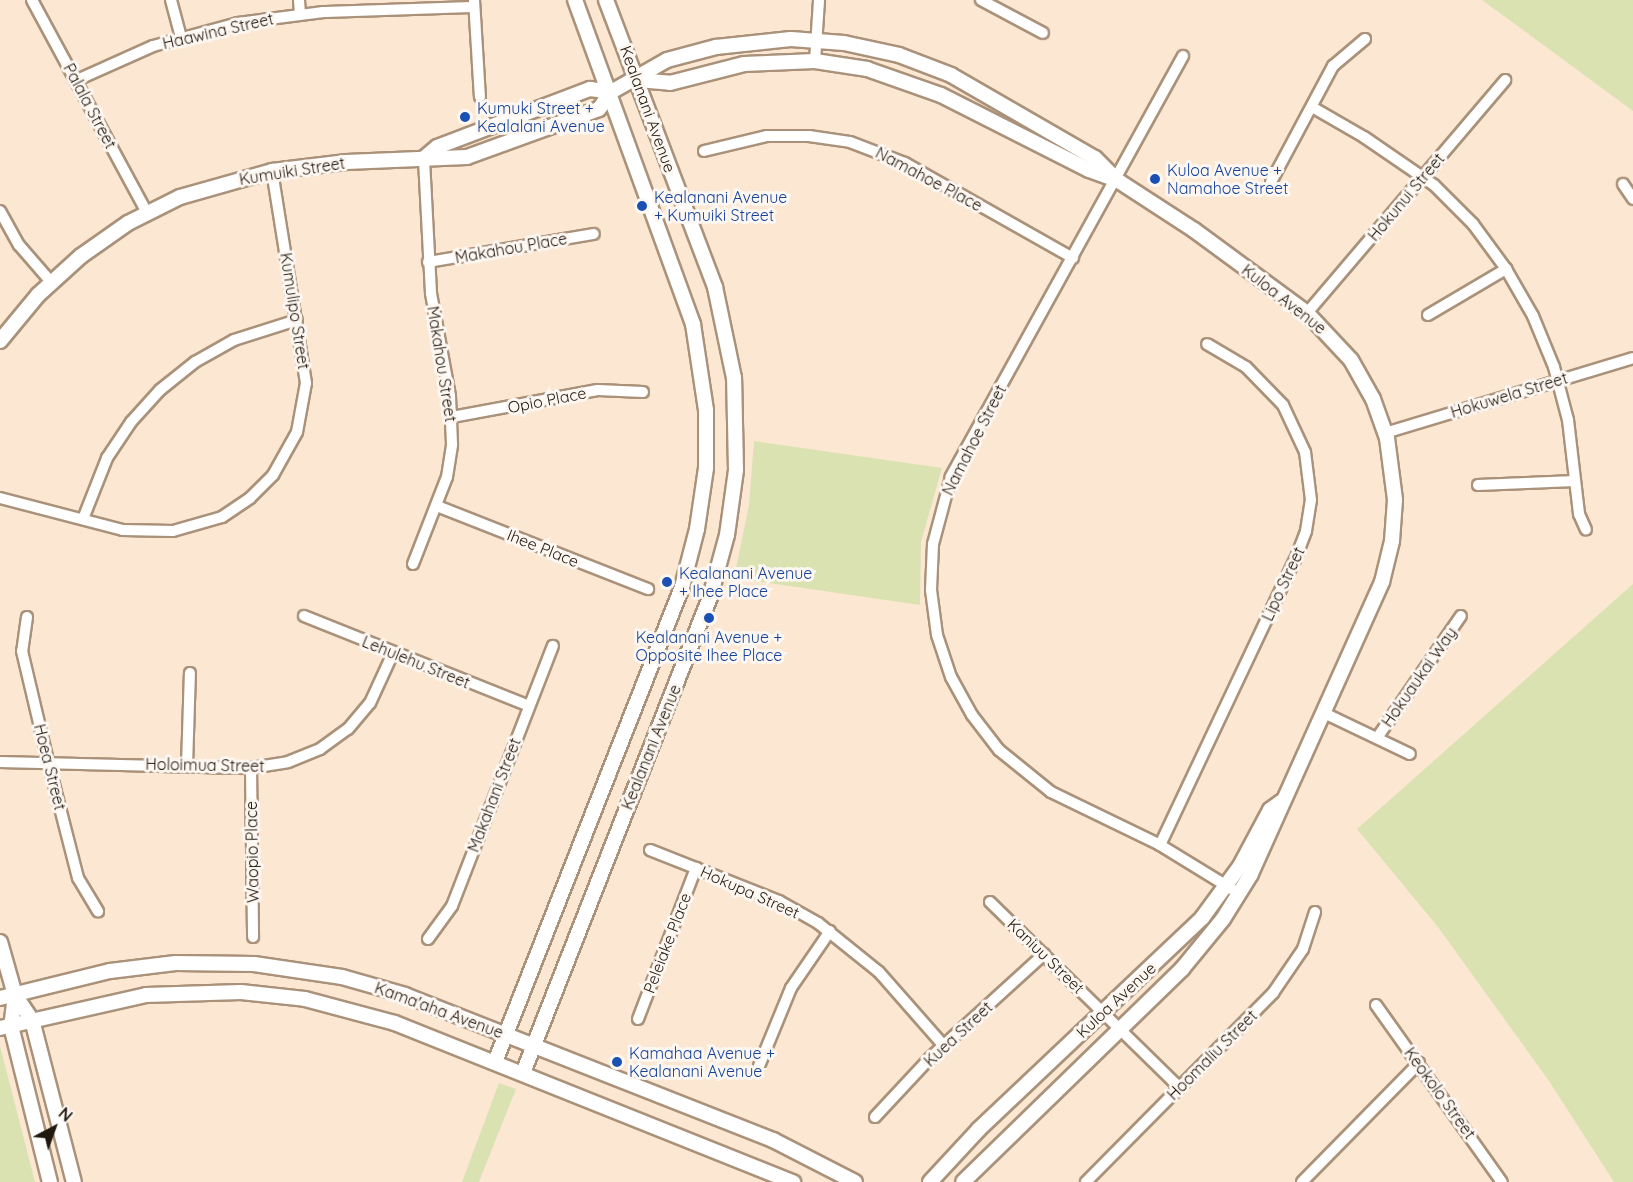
<!DOCTYPE html>
<html>
<head>
<meta charset="utf-8">
<style>
  body { margin:0 }
  #map { position:relative; width:1633px; height:1182px; overflow:hidden; background:#fce7d2; font-family:Quicksand,sans-serif }
  div>[style] { position:absolute }
  .green>* { inset:0; background:#dbe2b2 }
  .roads { filter:drop-shadow(2px 0 #aa927a) drop-shadow(-2px 0 #aa927a) drop-shadow(0 2px #aa927a) drop-shadow(0 -2px #aa927a) }
  .minor>* { height:10px; margin:-5px; padding:0 5px; transform-origin:5px; border-radius:5px; background:#fff }
  .tertiary>* { height:14px; margin:-7px; padding:0 7px; transform-origin:7px; border-radius:7px; background:#fff }
  .dots>* { width:16px; height:16px; translate:-50% -50%; box-sizing:border-box; border:3px solid #fdf7f2; border-radius:50% }
  span { translate:-50% -50%; white-space:nowrap; text-align:center; line-height:1.15; -webkit-text-stroke:6px #fdf7f2; paint-order:stroke }
  .street-label { font-size:16px; color:#21180f }
  .transit-label { font-size:16px; color:#164399 }
  .left { translate:0 -50%; text-align:left }
  .north { position:absolute; left:24px; top:1098px; width:60px; height:60px; -webkit-text-stroke:4px #fdf7f2; paint-order:stroke; rotate:41deg; font-size:16px; font-weight:700; line-height:24px; text-align:center; color:#21180f }
  .north::after { content:''; display:block; margin:auto; width:21px; height:27px; background:#21180f; clip-path:polygon(50% 0,100% 100%,50% 72%,0 100%) }
</style>
</head>
<body>
<div id="map">
  <div class="green">
    <i style="clip-path:polygon(1482px 0,1633px 0,1633px 111px)"></i>
    <i style="clip-path:polygon(754px 441px,942px 468px,921px 542px,920px 605px,734px 578px,749px 505px)"></i>
    <i style="clip-path:polygon(1633px 584px,1633px 1182px,1614px 1182px,1549px 1081px,1438px 927px,1357px 829px)"></i>
    <i style="clip-path:polygon(0 1046px,35px 1182px,0 1182px)"></i>
    <i style="clip-path:polygon(499px 1083px,516px 1089px,479px 1182px,462px 1182px)"></i>
  </div>
  <div class="roads">
    <div class="minor">
      <i style="left:32px;top:0;width:242px;rotate:61.6deg"></i>
      <i style="left:171px;top:0;width:38px;rotate:75deg"></i>
      <i style="left:299px;top:0;width:14px;rotate:86deg"></i>
      <i style="left:474px;top:0;width:97px;rotate:86.5deg"></i>
      <i style="left:981px;top:0;width:70px;rotate:28deg"></i>
      <i style="left:1183px;top:56px;width:481px;rotate:118.9deg"></i>
      <i style="left:951px;top:477px;width:69px;rotate:105deg"></i>
      <i style="left:933px;top:544px;width:46px;rotate:92.5deg"></i>
      <i style="left:931px;top:590px;width:45px;rotate:82.4deg"></i>
      <i style="left:937px;top:635px;width:44px;rotate:71.6deg"></i>
      <i style="left:951px;top:677px;width:43px;rotate:61.1deg"></i>
      <i style="left:972px;top:715px;width:44px;rotate:52.4deg"></i>
      <i style="left:999px;top:750px;width:67px;rotate:38.9deg"></i>
      <i style="left:1051px;top:792px;width:121px;rotate:25.9deg"></i>
      <i style="left:1160px;top:845px;width:94px;rotate:31.5deg"></i>
      <i style="left:815px;top:61px;width:61px;rotate:-86.2deg"></i>
      <i style="left:77px;top:80px;width:83px;rotate:-24.1deg"></i>
      <i style="left:153px;top:46px;width:88px;rotate:-15.1deg"></i>
      <i style="left:238px;top:23px;width:86px;rotate:-7.4deg"></i>
      <i style="left:323px;top:12px;width:151px;rotate:-1.9deg"></i>
      <i style="left:1312px;top:107px;width:60px;rotate:30deg"></i>
      <i style="left:1364px;top:137px;width:85px;rotate:34.4deg"></i>
      <i style="left:1434px;top:185px;width:55px;rotate:45deg"></i>
      <i style="left:1473px;top:224px;width:56px;rotate:53.7deg"></i>
      <i style="left:1506px;top:269px;width:54px;rotate:60.1deg"></i>
      <i style="left:1533px;top:316px;width:55px;rotate:67.6deg"></i>
      <i style="left:1554px;top:367px;width:55px;rotate:75.2deg"></i>
      <i style="left:1568px;top:420px;width:95px;rotate:83.3deg"></i>
      <i style="left:1579px;top:514px;width:17px;rotate:66deg"></i>
      <i style="left:704px;top:151px;width:65px;rotate:-13.4deg"></i>
      <i style="left:767px;top:136px;width:42px"></i>
      <i style="left:809px;top:136px;width:41px;rotate:8.3deg"></i>
      <i style="left:850px;top:142px;width:59px;rotate:20.9deg"></i>
      <i style="left:905px;top:163px;width:193px;rotate:29.5deg"></i>
      <i style="left:1271px;top:182px;width:132px;rotate:-61.9deg"></i>
      <i style="left:1333px;top:66px;width:42px;rotate:-40.2deg"></i>
      <i style="left:1623px;top:184px;width:18px;rotate:56deg"></i>
      <i style="left:0;top:211px;width:39px;rotate:61deg"></i>
      <i style="left:19px;top:245px;width:49px;rotate:49.1deg"></i>
      <i style="left:428px;top:262px;width:168px;rotate:-9.6deg"></i>
      <i style="left:1307px;top:313px;width:306px;rotate:-49.6deg"></i>
      <i style="left:1428px;top:315px;width:91px;rotate:-30.5deg"></i>
      <i style="left:452px;top:417px;width:148px;rotate:-10.5deg"></i>
      <i style="left:598px;top:390px;width:45px;rotate:2.5deg"></i>
      <i style="left:1385px;top:433px;width:259px;rotate:-16.8deg"></i>
      <i style="left:1478px;top:485px;width:97px;rotate:-2.4deg"></i>
      <i style="left:0;top:498px;width:127px;rotate:14.6deg"></i>
      <i style="left:123px;top:530px;width:50px;rotate:1.1deg"></i>
      <i style="left:173px;top:531px;width:51px;rotate:-15.9deg"></i>
      <i style="left:222px;top:517px;width:34px;rotate:-34deg"></i>
      <i style="left:250px;top:498px;width:33px;rotate:-45deg"></i>
      <i style="left:273px;top:475px;width:49px;rotate:-60.8deg"></i>
      <i style="left:297px;top:432px;width:50px;rotate:-79.6deg"></i>
      <i style="left:306px;top:383px;width:215px;rotate:-99.1deg"></i>
      <i style="left:437px;top:506px;width:227px;rotate:21.5deg"></i>
      <i style="left:83px;top:519px;width:66px;rotate:-68.5deg"></i>
      <i style="left:107px;top:458px;width:43px;rotate:-56.3deg"></i>
      <i style="left:131px;top:422px;width:43px;rotate:-47.8deg"></i>
      <i style="left:160px;top:390px;width:45px;rotate:-38.7deg"></i>
      <i style="left:195px;top:362px;width:45px;rotate:-29.4deg"></i>
      <i style="left:234px;top:340px;width:66px;rotate:-17.6deg"></i>
      <i style="left:413px;top:564px;width:93px;rotate:-68.7deg"></i>
      <i style="left:447px;top:477px;width:33px;rotate:-81deg"></i>
      <i style="left:452px;top:444px;width:48px;rotate:-92.4deg"></i>
      <i style="left:450px;top:396px;width:105px;rotate:-100.5deg"></i>
      <i style="left:431px;top:293px;width:135px;rotate:-93deg"></i>
      <i style="left:304px;top:616px;width:242px;rotate:21.8deg"></i>
      <i style="left:27px;top:617px;width:34px;rotate:98deg"></i>
      <i style="left:22px;top:651px;width:113px;rotate:76.7deg"></i>
      <i style="left:48px;top:761px;width:121px;rotate:75.6deg"></i>
      <i style="left:78px;top:878px;width:39px;rotate:59deg"></i>
      <i style="left:1324px;top:713px;width:95px;rotate:25.5deg"></i>
      <i style="left:1377px;top:738px;width:148px;rotate:-55.5deg"></i>
      <i style="left:0;top:762px;width:251px;rotate:1.4deg"></i>
      <i style="left:251px;top:768px;width:37px;rotate:-9deg"></i>
      <i style="left:288px;top:762px;width:35px;rotate:-22deg"></i>
      <i style="left:320px;top:749px;width:34px;rotate:-36deg"></i>
      <i style="left:348px;top:729px;width:34px;rotate:-50deg"></i>
      <i style="left:370px;top:703px;width:55px;rotate:-65.3deg"></i>
      <i style="left:187px;top:766px;width:93px;rotate:-88.2deg"></i>
      <i style="left:251px;top:768px;width:169px;rotate:89.3deg"></i>
      <i style="left:1160px;top:845px;width:315px;rotate:-64.7deg"></i>
      <i style="left:1295px;top:560px;width:31px;rotate:-69deg"></i>
      <i style="left:1306px;top:531px;width:31px;rotate:-81deg"></i>
      <i style="left:1311px;top:500px;width:48px;rotate:-97.1deg"></i>
      <i style="left:1305px;top:452px;width:52px;rotate:-115.1deg"></i>
      <i style="left:1283px;top:405px;width:53px;rotate:-134.2deg"></i>
      <i style="left:1246px;top:367px;width:45px;rotate:-149.5deg"></i>
      <i style="left:650px;top:850px;width:139px;rotate:21.6deg"></i>
      <i style="left:779px;top:901px;width:45px;rotate:29.4deg"></i>
      <i style="left:818px;top:923px;width:78px;rotate:38.8deg"></i>
      <i style="left:879px;top:972px;width:98px;rotate:48.7deg"></i>
      <i style="left:990px;top:902px;width:264px;rotate:44.4deg"></i>
      <i style="left:428px;top:939px;width:41px;rotate:-54deg"></i>
      <i style="left:452px;top:906px;width:279px;rotate:-68.8deg"></i>
      <i style="left:1376px;top:1005px;width:217px;rotate:54.6deg"></i>
      <i style="left:638px;top:1019px;width:162px;rotate:-69deg"></i>
      <i style="left:759px;top:1066px;width:84px;rotate:-67.7deg"></i>
      <i style="left:791px;top:988px;width:69px;rotate:-55.6deg"></i>
      <i style="left:875px;top:1117px;width:82px;rotate:-47deg"></i>
      <i style="left:931px;top:1057px;width:153px;rotate:-42.3deg"></i>
      <i style="left:1086px;top:1182px;width:266px;rotate:-45.3deg"></i>
      <i style="left:1273px;top:993px;width:53px;rotate:-55.7deg"></i>
      <i style="left:1303px;top:949px;width:39px;rotate:-72deg"></i>
      <i style="left:1302px;top:1182px;width:167px;rotate:-45.5deg"></i>
    </div>
    <div class="tertiary">
      <i style="left:638px;top:80px;width:32px;rotate:5deg"></i>
      <i style="left:670px;top:83px;width:76px;rotate:-14.4deg"></i>
      <i style="left:744px;top:64px;width:71px;rotate:-2.4deg"></i>
      <i style="left:815px;top:61px;width:53px;rotate:8.7deg"></i>
      <i style="left:867px;top:69px;width:78px;rotate:19.4deg"></i>
      <i style="left:941px;top:95px;width:166px;rotate:26.9deg"></i>
      <i style="left:1089px;top:170px;width:30px;rotate:20deg"></i>
      <i style="left:1117px;top:180px;width:92px;rotate:33deg"></i>
      <i style="left:1194px;top:230px;width:140px;rotate:36.3deg"></i>
      <i style="left:1307px;top:313px;width:64px;rotate:46.9deg"></i>
      <i style="left:1351px;top:360px;width:45px;rotate:60.6deg"></i>
      <i style="left:1373px;top:399px;width:41px;rotate:70.3deg"></i>
      <i style="left:1387px;top:438px;width:63px;rotate:82.6deg"></i>
      <i style="left:1395px;top:500px;width:41px;rotate:94.2deg"></i>
      <i style="left:1392px;top:541px;width:42px;rotate:103.7deg"></i>
      <i style="left:1382px;top:582px;width:320px;rotate:114.2deg"></i>
      <i style="left:1251px;top:874px;width:53px;rotate:121.9deg"></i>
      <i style="left:1223px;top:919px;width:65px;rotate:129.4deg"></i>
      <i style="left:1182px;top:969px;width:305px;rotate:135.8deg"></i>
      <i style="left:611px;top:92px;width:64px;rotate:-29.7deg"></i>
      <i style="left:667px;top:60px;width:51px;rotate:-14.9deg"></i>
      <i style="left:716px;top:47px;width:75px;rotate:-6.1deg"></i>
      <i style="left:791px;top:39px;width:53px;rotate:4.3deg"></i>
      <i style="left:844px;top:43px;width:56px;rotate:12.3deg"></i>
      <i style="left:899px;top:55px;width:56px;rotate:21deg"></i>
      <i style="left:951px;top:75px;width:166px;rotate:30deg"></i>
      <i style="left:1095px;top:158px;width:27px;rotate:45deg"></i>
      <i style="left:424px;top:158px;width:17px;rotate:-40deg"></i>
      <i style="left:437px;top:147px;width:164px;rotate:-20.8deg"></i>
      <i style="left:590px;top:89px;width:21px;rotate:8deg"></i>
      <i style="left:0;top:341px;width:60px;rotate:-50.4deg"></i>
      <i style="left:38px;top:295px;width:58px;rotate:-42.2deg"></i>
      <i style="left:81px;top:256px;width:57px;rotate:-35.1deg"></i>
      <i style="left:128px;top:223px;width:58px;rotate:-26.6deg"></i>
      <i style="left:180px;top:197px;width:96px;rotate:-15.8deg"></i>
      <i style="left:272px;top:171px;width:75px;rotate:-6.9deg"></i>
      <i style="left:346px;top:162px;width:121px;rotate:-2.4deg"></i>
      <i style="left:467px;top:157px;width:140px;rotate:-20deg"></i>
      <i style="left:599px;top:109px;width:21px;rotate:-55deg"></i>
      <i style="left:0;top:942px;width:55px;rotate:74.2deg"></i>
      <i style="left:15px;top:995px;width:30px;rotate:56deg"></i>
      <i style="left:32px;top:1020px;width:167px;rotate:75.5deg"></i>
      <i style="left:15px;top:995px;width:31px;rotate:97deg"></i>
      <i style="left:11px;top:1026px;width:161px;rotate:76deg"></i>
      <i style="left:0;top:998px;width:113px;rotate:-13.8deg"></i>
      <i style="left:110px;top:971px;width:66px;rotate:-6.9deg"></i>
      <i style="left:176px;top:963px;width:78px;rotate:0.7deg"></i>
      <i style="left:254px;top:964px;width:89px;rotate:8.4deg"></i>
      <i style="left:342px;top:977px;width:66px;rotate:15.9deg"></i>
      <i style="left:405px;top:995px;width:396px;rotate:21.5deg"></i>
      <i style="left:773px;top:1140px;width:92px;rotate:27.1deg"></i>
      <i style="left:0;top:1028px;width:150px;rotate:-12.7deg"></i>
      <i style="left:146px;top:995px;width:95px;rotate:-1.8deg"></i>
      <i style="left:241px;top:992px;width:64px;rotate:6.2deg"></i>
      <i style="left:305px;top:999px;width:93px;rotate:14.9deg"></i>
      <i style="left:395px;top:1023px;width:429px;rotate:21.8deg"></i>
      <i style="left:495px;top:1062px;width:510px;rotate:-68.51deg"></i>
      <i style="left:682px;top:587px;width:60px;rotate:-75.5deg"></i>
      <i style="left:697px;top:529px;width:62px;rotate:-81.6deg"></i>
      <i style="left:706px;top:468px;width:58px;rotate:-90deg"></i>
      <i style="left:706px;top:410px;width:87px;rotate:-98.6deg"></i>
      <i style="left:693px;top:324px;width:345px;rotate:-110deg"></i>
      <i style="left:523px;top:1073px;width:511px;rotate:-68.55deg"></i>
      <i style="left:710px;top:597px;width:64px;rotate:-74.7deg"></i>
      <i style="left:727px;top:535px;width:66px;rotate:-82.1deg"></i>
      <i style="left:736px;top:470px;width:92px;rotate:-91.2deg"></i>
      <i style="left:734px;top:378px;width:93px;rotate:-101.8deg"></i>
      <i style="left:715px;top:287px;width:307px;rotate:-110.8deg"></i>
      <i style="left:930px;top:1182px;width:72px;rotate:-47.2deg"></i>
      <i style="left:979px;top:1129px;width:307px;rotate:-43.4deg"></i>
      <i style="left:1202px;top:918px;width:64px;rotate:-53.8deg"></i>
      <i style="left:1240px;top:866px;width:64px;rotate:-61.8deg"></i>
      <i style="left:1270px;top:810px;width:14px;rotate:-36deg"></i>
    </div>
  </div>
  <div class="dots">
    <i style="left:465px;top:117px;background:#1a4fb4"></i>
    <i style="left:1155px;top:179px;background:#1a4fb4"></i>
    <i style="left:642px;top:206px;background:#1a4fb4"></i>
    <i style="left:667px;top:582px;background:#1a4fb4"></i>
    <i style="left:709px;top:618px;background:#1a4fb4"></i>
    <i style="left:617px;top:1062px;background:#1a4fb4"></i>
  </div>
  <div class="street-label">
    <span style="left:218px;top:31px;rotate:-13deg">Haawina Street</span>
    <span style="left:90px;top:106px;rotate:62deg">Palala Street</span>
    <span style="left:648px;top:109px;rotate:70deg">Kealanani Avenue</span>
    <span style="left:292px;top:171px;rotate:-9deg">Kumuiki Street</span>
    <span style="left:929px;top:179px;rotate:28deg">Namahoe Place</span>
    <span style="left:1406px;top:197px;rotate:-50deg">Hokunui Street</span>
    <span style="left:511px;top:248px;rotate:-10deg">Makahou Place</span>
    <span style="left:1284px;top:299px;rotate:38deg">Kuloa Avenue</span>
    <span style="left:295px;top:311px;rotate:81deg">Kumulipo Street</span>
    <span style="left:442px;top:364px;rotate:81deg">Makahou Street</span>
    <span style="left:1509px;top:395px;rotate:-17deg">Hokuwela Street</span>
    <span style="left:547px;top:400px;rotate:-11deg">Opio Place</span>
    <span style="left:974px;top:440px;rotate:-63deg">Namahoe Street</span>
    <span style="left:543px;top:548px;rotate:22deg">Ihee Place</span>
    <span style="left:1283px;top:584px;rotate:-65deg">Lipo Street</span>
    <span style="left:416px;top:662px;rotate:22deg">Lehulehu Street</span>
    <span style="left:1419px;top:677px;rotate:-55deg">Hokuaukai Way</span>
    <span style="left:651px;top:747px;rotate:-68deg">Kealanani Avenue</span>
    <span style="left:205px;top:765px;rotate:1deg">Holoimua Street</span>
    <span style="left:50px;top:767px;rotate:76deg">Hoea Street</span>
    <span style="left:494px;top:795px;rotate:-69deg">Makahani Street</span>
    <span style="left:252px;top:852px;rotate:-91deg">Waopio Place</span>
    <span style="left:750px;top:892px;rotate:24deg">Hokupa Street</span>
    <span style="left:667px;top:943px;rotate:-69deg">Peleiake Place</span>
    <span style="left:1046px;top:956px;rotate:44deg">Kaniuu Street</span>
    <span style="left:1116px;top:1000px;rotate:-43deg">Kuloa Avenue</span>
    <span style="left:439px;top:1010px;rotate:20deg">Kama'aha Avenue</span>
    <span style="left:958px;top:1034px;rotate:-43deg">Kuea Street</span>
    <span style="left:1212px;top:1055px;rotate:-45deg">Hoomaliu Street</span>
    <span style="left:1440px;top:1093px;rotate:54deg">Keokolo Street</span>
  </div>
  <div class="transit-label">
    <span class="left" style="left:477px;top:117px">Kumuki Street +<br>Kealalani Avenue</span>
    <span class="left" style="left:1167px;top:179px">Kuloa Avenue +<br>Namahoe Street</span>
    <span class="left" style="left:654px;top:206px">Kealanani Avenue<br>+ Kumuiki Street</span>
    <span class="left" style="left:679px;top:582px">Kealanani Avenue<br>+ Ihee Place</span>
    <span style="left:709px;top:646px">Kealanani Avenue +<br>Opposite Ihee Place</span>
    <span class="left" style="left:629px;top:1062px">Kamahaa Avenue +<br>Kealanani Avenue</span>
  </div>
  <div class="north">N</div>
</div>
</body>
</html>
